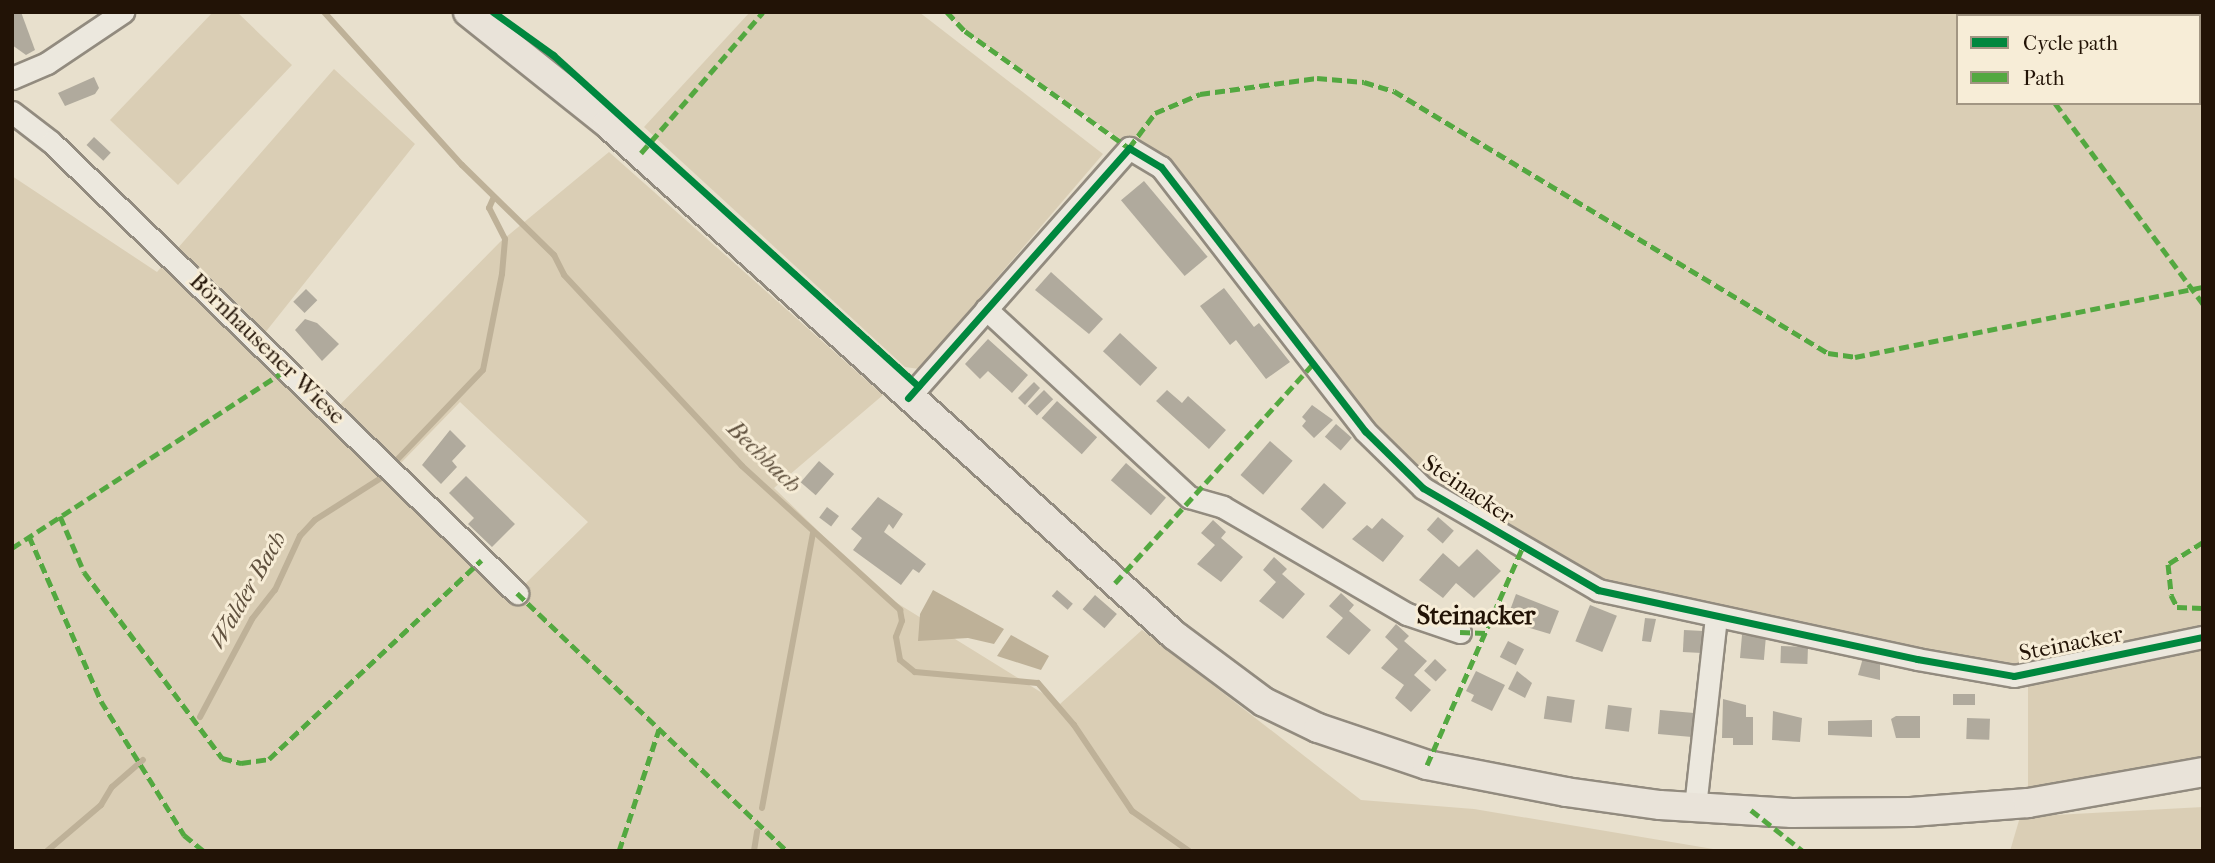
<!DOCTYPE html>
<html>
<head>
<meta charset="utf-8">
<style>
  body { margin:0 }
  #map { position:relative; width:2215px; height:863px; overflow:hidden; background:#e8e0cd; font-family:"IM FELL French Canon",serif }
  div>[style] { position:absolute }
  .green>* { inset:0; background:#daceb5 }
  .water>* { inset:0; background:#beb198 }
  .stream>* { height:6px; margin:-3px; padding:0 3px; transform-origin:3px; border-radius:3px; background:#beb198 }
  .building>* { inset:0; background:#b0aa9d; transform-origin:0 0 }
  .roads { filter:drop-shadow(2px 0 #928b7f) drop-shadow(-2px 0 #928b7f) drop-shadow(0 2px #928b7f) drop-shadow(0 -2px #928b7f) }
  .minor>* { height:21px; margin:-10.5px; padding:0 10.5px; transform-origin:10.5px; border-radius:10.5px; background:#ece8de }
  .major>* { height:28px; margin:-14px; padding:0 14px; transform-origin:14px; border-radius:14px; background:#e9e3d9 }
  .quiet>* { height:5px; margin-top:-2.5px; transform-origin:0; background:repeating-linear-gradient(90deg,#53a840 0 10px,transparent 0 15px) }
  .cycleway>* { height:7px; margin:-3.5px; padding:0 3.5px; transform-origin:3.5px; border-radius:3.5px; background:#00873e }
  span { translate:-50% -50%; white-space:nowrap; text-align:center; line-height:1.15; -webkit-text-stroke:6px #f7edd7; paint-order:stroke }
  .street-label { font-size:23px; color:#221306 }
  .water-label { font-size:24px; color:#60513e; font-style:italic }
  .quarter-label { font-size:26px; color:#221306; font-weight:700 }
  .frame { position:absolute; inset:0; border:14px solid #221306; pointer-events:none }
  .legend { position:absolute; left:1956px; top:14px; width:245px; height:91px; box-sizing:border-box; background:#f7edd7; border:2px solid #a29683; margin:0; padding:9px 12px; list-style:none; font-size:21px; color:#221306 }
  .legend li { display:flex; align-items:center; gap:14px; height:35px }
  .legend b { width:35px; border:2px solid #a29683 }
</style>
</head>
<body>
<div id="map">
  <div class="green">
    <i style="clip-path:polygon(213px 12px,237px 12px,292px 65px,178px 185px,110px 120px)"></i>
    <i style="clip-path:polygon(750px 12px,919px 12px,1103px 154px,919px 369px,905px 367px,644px 127px)"></i>
    <i style="clip-path:polygon(evenodd,947px 12px,2203px 12px,2203px 629px,2116px 642px,2026px 669px,1598px 590px,1423px 488px,1161px 167px,965px 31px,947px 12px,1958px 16px,2199px 16px,2199px 103px,1958px 103px,1958px 16px)"></i>
    <i style="clip-path:polygon(evenodd,334px 69px,415px 144px,264px 334px,326px 419px,500px 242px,609px 152px,883px 395px,774px 488px,884px 595px,1060px 704px,1142px 630px,1361px 800px,1474px 809px,1725px 851px,12px 851px,12px 176px,157px 272px,334px 69px,460px 402px,588px 522px,524px 585px,399px 465px,460px 402px)"></i>
    <i style="clip-path:polygon(2203px 644px,2203px 758px,2082px 783px,2028px 788px,2028px 686px)"></i>
    <i style="clip-path:polygon(2203px 807px,2203px 851px,2010px 851px,2020px 817px)"></i>
  </div>
  <div class="water">
    <i style="clip-path:polygon(933px 590px,1004px 629px,994px 644px,968px 638px,918px 641px,920px 614px)"></i>
    <i style="clip-path:polygon(1011px 635px,1049px 656px,1041px 670px,997px 656px)"></i>
  </div>
  <div class="stream">
    <i style="left:324px;top:12px;width:206px;rotate:48deg"></i>
    <i style="left:462px;top:165px;width:129px;rotate:44.4deg"></i>
    <i style="left:554px;top:255px;width:22px;rotate:63deg"></i>
    <i style="left:564px;top:275px;width:261px;rotate:47deg"></i>
    <i style="left:742px;top:466px;width:214px;rotate:42.3deg"></i>
    <i style="left:900px;top:610px;width:11px;rotate:80deg"></i>
    <i style="left:902px;top:621px;width:17px;rotate:111deg"></i>
    <i style="left:896px;top:637px;width:23px;rotate:80deg"></i>
    <i style="left:900px;top:660px;width:19px;rotate:39deg"></i>
    <i style="left:915px;top:672px;width:123px;rotate:5.1deg"></i>
    <i style="left:1038px;top:683px;width:55px;rotate:49.4deg"></i>
    <i style="left:1074px;top:725px;width:104px;rotate:56deg"></i>
    <i style="left:1132px;top:811px;width:70px;rotate:35.1deg"></i>
    <i style="left:395px;top:462px;width:127px;rotate:-46.3deg"></i>
    <i style="left:483px;top:370px;width:98px;rotate:-78.8deg"></i>
    <i style="left:502px;top:274px;width:35px;rotate:-85deg"></i>
    <i style="left:505px;top:239px;width:35px;rotate:-117deg"></i>
    <i style="left:489px;top:208px;width:12px;rotate:-66deg"></i>
    <i style="left:200px;top:717px;width:111px;rotate:-62deg"></i>
    <i style="left:252px;top:619px;width:37px;rotate:-52deg"></i>
    <i style="left:275px;top:590px;width:60px;rotate:-65.2deg"></i>
    <i style="left:300px;top:536px;width:22px;rotate:-47deg"></i>
    <i style="left:315px;top:520px;width:82px;rotate:-32.5deg"></i>
    <i style="left:762px;top:808px;width:281px;rotate:-79.5deg"></i>
    <i style="left:47px;top:851px;width:71px;rotate:-40.4deg"></i>
    <i style="left:101px;top:805px;width:21px;rotate:-59deg"></i>
    <i style="left:112px;top:787px;width:41px;rotate:-41.1deg"></i>
    <i style="left:754px;top:851px;width:20px;rotate:-81deg"></i>
  </div>
  <div class="building">
    <i style="clip-path:polygon(12px 12px,21px 12px,35px 50px,26px 55px,12px 45px)"></i>
    <i style="clip-path:polygon(94px 77px,99px 88px,95px 94px,65px 106px,58px 93px)"></i>
    <i style="left:94px;top:137px;width:23px;height:11px;rotate:43deg"></i>
    <i style="left:1144px;top:181px;width:99px;height:30px;rotate:50deg"></i>
    <i style="clip-path:polygon(1051px 272px,1103px 319px,1089px 334px,1035px 290px)"></i>
    <i style="clip-path:polygon(1224px 288px,1254px 327px,1259px 323px,1290px 362px,1266px 379px,1236px 340px,1230px 345px,1200px 306px)"></i>
    <i style="left:306px;top:289px;width:16px;height:18px;rotate:45deg"></i>
    <i style="clip-path:polygon(305px 319px,317px 323px,339px 344px,322px 361px,295px 330px)"></i>
    <i style="left:1120px;top:333px;width:51px;height:25px;rotate:43deg"></i>
    <i style="clip-path:polygon(988px 339px,1028px 375px,1012px 393px,988px 371px,980px 379px,965px 364px)"></i>
    <i style="clip-path:polygon(1034px 382px,1040px 388px,1025px 405px,1018px 398px)"></i>
    <i style="left:1044px;top:390px;width:13px;height:23px;rotate:45deg"></i>
    <i style="clip-path:polygon(1167px 390px,1182px 403px,1188px 396px,1226px 430px,1209px 449px,1156px 401px)"></i>
    <i style="left:1057px;top:401px;width:54px;height:23px;rotate:42deg"></i>
    <i style="clip-path:polygon(1312px 405px,1333px 420px,1314px 438px,1302px 426px,1306px 421px,1302px 417px)"></i>
    <i style="left:1336px;top:424px;width:21px;height:17px;rotate:41deg"></i>
    <i style="clip-path:polygon(450px 430px,466px 446px,452px 461px,457px 467px,441px 484px,422px 465px)"></i>
    <i style="left:1270px;top:441px;width:30px;height:45px;rotate:41deg"></i>
    <i style="left:819px;top:461px;width:20px;height:28px;rotate:41deg"></i>
    <i style="left:1126px;top:463px;width:53px;height:23px;rotate:41deg"></i>
    <i style="clip-path:polygon(466px 476px,515px 524px,492px 547px,468px 524px,474px 518px,449px 493px)"></i>
    <i style="left:1324px;top:483px;width:30px;height:35px;rotate:42deg"></i>
    <i style="clip-path:polygon(878px 497px,903px 514px,893px 529px,889px 524px,884px 532px,926px 564px,919px 573px,913px 569px,901px 585px,853px 550px,862px 538px,851px 529px)"></i>
    <i style="left:827px;top:507px;width:15px;height:13px;rotate:37deg"></i>
    <i style="left:1438px;top:517px;width:21px;height:17px;rotate:41deg"></i>
    <i style="clip-path:polygon(1382px 518px,1404px 536px,1383px 562px,1352px 539px,1367px 525px,1372px 529px)"></i>
    <i style="clip-path:polygon(1213px 520px,1226px 532px,1221px 538px,1243px 557px,1221px 582px,1197px 564px,1215px 545px,1201px 533px)"></i>
    <i style="clip-path:polygon(1477px 549px,1501px 571px,1474px 598px,1456px 583px,1443px 598px,1419px 580px,1443px 553px,1459px 567px)"></i>
    <i style="clip-path:polygon(1274px 557px,1287px 569px,1282px 574px,1305px 594px,1283px 619px,1259px 601px,1276px 582px,1263px 570px)"></i>
    <i style="left:1057px;top:590px;width:21px;height:8px;rotate:41deg"></i>
    <i style="clip-path:polygon(1341px 593px,1354px 605px,1349px 611px,1371px 630px,1349px 655px,1326px 637px,1343px 618px,1329px 606px)"></i>
    <i style="clip-path:polygon(1516px 594px,1559px 611px,1550px 634px,1506px 621px)"></i>
    <i style="left:1095px;top:595px;width:29px;height:19px;rotate:41deg"></i>
    <i style="left:1590px;top:605px;width:29px;height:39px;rotate:22deg"></i>
    <i style="clip-path:polygon(1645px 618px,1656px 619px,1651px 642px,1642px 641px)"></i>
    <i style="clip-path:polygon(1396px 624px,1409px 636px,1404px 641px,1427px 661px,1414px 675px,1431px 690px,1411px 712px,1395px 698px,1404px 685px,1381px 668px,1398px 649px,1385px 637px)"></i>
    <i style="left:1684px;top:630px;width:19px;height:22px;rotate:3deg"></i>
    <i style="left:1742px;top:635px;width:24px;height:23px;rotate:5deg"></i>
    <i style="left:1508px;top:641px;width:18px;height:18px;rotate:27deg"></i>
    <i style="left:1781px;top:646px;width:27px;height:17px;rotate:2deg"></i>
    <i style="clip-path:polygon(1863px 658px,1880px 662px,1880px 680px,1858px 675px)"></i>
    <i style="left:1435px;top:659px;width:16px;height:16px;rotate:43deg"></i>
    <i style="clip-path:polygon(1476px 671px,1505px 685px,1492px 711px,1471px 701px,1474px 695px,1466px 691px)"></i>
    <i style="clip-path:polygon(1517px 671px,1532px 683px,1525px 698px,1508px 689px)"></i>
    <i style="left:1953px;top:694px;width:22px;height:11px"></i>
    <i style="left:1547px;top:696px;width:28px;height:23px;rotate:8deg"></i>
    <i style="clip-path:polygon(1723px 699px,1746px 705px,1746px 717px,1753px 717px,1753px 745px,1733px 745px,1733px 738px,1722px 738px)"></i>
    <i style="left:1608px;top:705px;width:24px;height:24px;rotate:7deg"></i>
    <i style="left:1660px;top:710px;width:37px;height:24px;rotate:5deg"></i>
    <i style="clip-path:polygon(1773px 711px,1802px 718px,1800px 742px,1772px 740px)"></i>
    <i style="clip-path:polygon(1896px 716px,1920px 716px,1920px 738px,1896px 738px,1891px 719px)"></i>
    <i style="left:1967px;top:718px;width:23px;height:21px;rotate:2deg"></i>
    <i style="clip-path:polygon(1872px 720px,1872px 737px,1828px 735px,1828px 721px)"></i>
  </div>
  <div class="roads">
    <div class="minor">
      <i style="left:12px;top:78px;width:38px;rotate:-23deg"></i>
      <i style="left:47px;top:63px;width:92px;rotate:-33.9deg"></i>
      <i style="left:12px;top:112px;width:49px;rotate:37.6deg"></i>
      <i style="left:51px;top:142px;width:649px;rotate:44.06deg"></i>
      <i style="left:986px;top:309px;width:277px;rotate:42.8deg"></i>
      <i style="left:1189px;top:497px;width:35px;rotate:16deg"></i>
      <i style="left:1223px;top:507px;width:213px;rotate:30.2deg"></i>
      <i style="left:1407px;top:614px;width:56px;rotate:18.8deg"></i>
      <i style="left:908px;top:398px;width:334px;rotate:-48.5deg"></i>
      <i style="left:1129px;top:148px;width:37px;rotate:31deg"></i>
      <i style="left:1161px;top:167px;width:334px;rotate:52.3deg"></i>
      <i style="left:1365px;top:431px;width:81px;rotate:44.5deg"></i>
      <i style="left:1423px;top:488px;width:203px;rotate:30.2deg"></i>
      <i style="left:1598px;top:590px;width:326px;rotate:12.2deg"></i>
      <i style="left:1917px;top:659px;width:98px;rotate:9.9deg"></i>
      <i style="left:2014px;top:676px;width:193px;rotate:-11.7deg"></i>
      <i style="left:1695px;top:807px;width:192px;rotate:-83.7deg"></i>
    </div>
    <div class="major">
      <i style="left:468px;top:12px;width:178px;rotate:38.6deg"></i>
      <i style="left:607px;top:123px;width:764px;rotate:42.08deg"></i>
      <i style="left:1174px;top:635px;width:112px;rotate:36.7deg"></i>
      <i style="left:1264px;top:702px;width:60px;rotate:25.7deg"></i>
      <i style="left:1318px;top:728px;width:115px;rotate:18.7deg"></i>
      <i style="left:1427px;top:765px;width:142px;rotate:11deg"></i>
      <i style="left:1566px;top:792px;width:95px;rotate:7.9deg"></i>
      <i style="left:1660px;top:805px;width:132px;rotate:3.5deg"></i>
      <i style="left:1792px;top:813px;width:119px;rotate:-0.5deg"></i>
      <i style="left:1911px;top:812px;width:117px;rotate:-4.4deg"></i>
      <i style="left:2028px;top:803px;width:178px;rotate:-10deg"></i>
    </div>
  </div>
  <div class="quiet">
    <i style="left:947px;top:12px;width:26px;rotate:47deg"></i>
    <i style="left:965px;top:31px;width:201px;rotate:35.5deg"></i>
    <i style="left:1129px;top:148px;width:44px;rotate:-53.4deg"></i>
    <i style="left:1155px;top:113px;width:49px;rotate:-22.9deg"></i>
    <i style="left:1200px;top:94px;width:118px;rotate:-7.8deg"></i>
    <i style="left:1317px;top:78px;width:47px;rotate:4.9deg"></i>
    <i style="left:1364px;top:82px;width:31px;rotate:17deg"></i>
    <i style="left:1394px;top:91px;width:507px;rotate:31.12deg"></i>
    <i style="left:1828px;top:353px;width:27px;rotate:8deg"></i>
    <i style="left:1855px;top:357px;width:355px;rotate:-11.4deg"></i>
    <i style="left:1991px;top:12px;width:4px;rotate:63deg"></i>
    <i style="left:2055px;top:103px;width:250px;rotate:53.6deg"></i>
    <i style="left:641px;top:153px;width:186px;rotate:-49.1deg"></i>
    <i style="left:60px;top:516px;width:61px;rotate:66.8deg"></i>
    <i style="left:84px;top:572px;width:232px;rotate:53.4deg"></i>
    <i style="left:222px;top:758px;width:20px;rotate:15deg"></i>
    <i style="left:241px;top:763px;width:28px;rotate:-8deg"></i>
    <i style="left:269px;top:759px;width:291px;rotate:-43.1deg"></i>
    <i style="left:29px;top:536px;width:180px;rotate:66.4deg"></i>
    <i style="left:101px;top:701px;width:158px;rotate:58.2deg"></i>
    <i style="left:184px;top:835px;width:26px;rotate:39deg"></i>
    <i style="left:2203px;top:542px;width:41px;rotate:147.8deg"></i>
    <i style="left:2168px;top:564px;width:31px;rotate:84deg"></i>
    <i style="left:2171px;top:595px;width:13px;rotate:63deg"></i>
    <i style="left:2177px;top:607px;width:26px;rotate:2deg"></i>
    <i style="left:12px;top:548px;width:329px;rotate:-33deg"></i>
    <i style="left:1115px;top:583px;width:294px;rotate:-47.9deg"></i>
    <i style="left:517px;top:593px;width:373px;rotate:43.7deg"></i>
    <i style="left:1460px;top:632px;width:26px;rotate:2deg"></i>
    <i style="left:1427px;top:765px;width:236px;rotate:-66.3deg"></i>
    <i style="left:1751px;top:810px;width:66px;rotate:38.3deg"></i>
    <i style="left:619px;top:851px;width:128px;rotate:-71.8deg"></i>
  </div>
  <div class="cycleway">
    <i style="left:493px;top:12px;width:74px;rotate:35.6deg"></i>
    <i style="left:553px;top:55px;width:493px;rotate:42.2deg"></i>
    <i style="left:908px;top:398px;width:334px;rotate:-48.5deg"></i>
    <i style="left:1129px;top:148px;width:37px;rotate:31deg"></i>
    <i style="left:1161px;top:167px;width:334px;rotate:52.3deg"></i>
    <i style="left:1365px;top:431px;width:81px;rotate:44.5deg"></i>
    <i style="left:1423px;top:488px;width:203px;rotate:30.2deg"></i>
    <i style="left:1598px;top:590px;width:326px;rotate:12.2deg"></i>
    <i style="left:1917px;top:659px;width:98px;rotate:9.9deg"></i>
    <i style="left:2014px;top:676px;width:193px;rotate:-11.7deg"></i>
  </div>
  <div class="street-label">
    <span style="left:267px;top:349px;rotate:44deg">Börnhausener Wiese</span>
    <span style="left:1468px;top:490px;rotate:34deg">Steinacker</span>
    <span style="left:2071px;top:644px;rotate:-11deg">Steinacker</span>
  </div>
  <div class="water-label">
    <span style="left:764px;top:457px;rotate:44deg">Bechbach</span>
    <span style="left:248px;top:590px;rotate:-60deg">Walder Bach</span>
  </div>
  <div class="quarter-label">
    <span style="left:1476px;top:616px">Steinacker</span>
  </div>
  <div class="frame"></div>
  <ul class="legend">
  <li><b style="height:9px;background:#00873e"></b>Cycle path</li>
  <li><b style="height:9px;background:#53a840"></b>Path</li>
  </ul>
</div>
</body>
</html>
